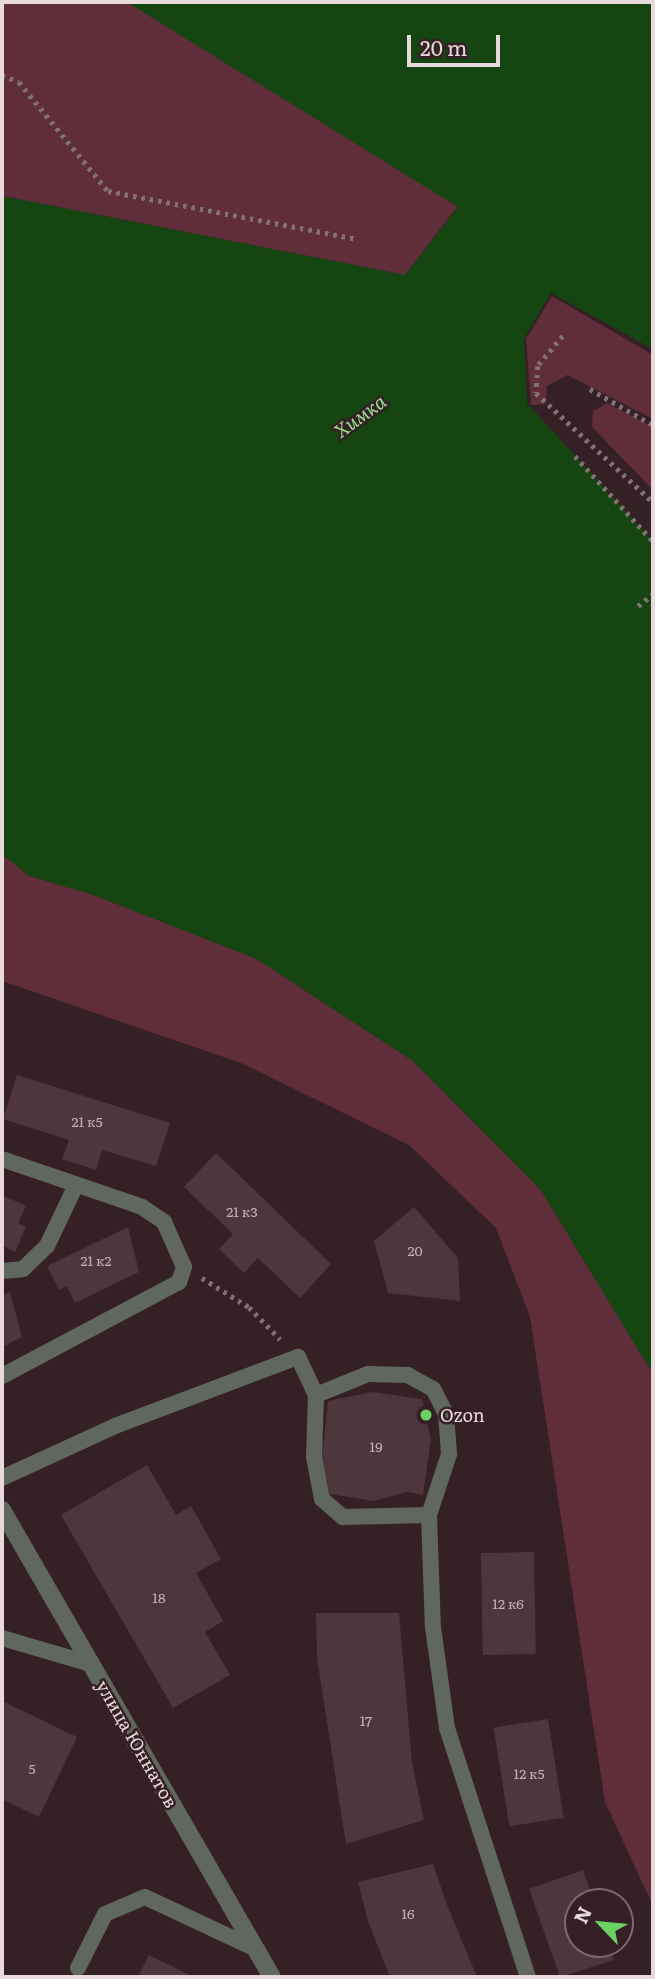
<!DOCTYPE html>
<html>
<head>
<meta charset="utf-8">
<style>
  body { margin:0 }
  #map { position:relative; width:655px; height:1979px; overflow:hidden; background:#352025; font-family:Literata,serif }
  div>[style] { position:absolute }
  .green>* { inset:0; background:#602d3a }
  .water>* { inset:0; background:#154612 }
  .building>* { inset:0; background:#4e373c; transform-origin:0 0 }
  .path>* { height:4.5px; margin-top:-2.25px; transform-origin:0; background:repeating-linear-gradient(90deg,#827074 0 3.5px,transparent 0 8.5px) }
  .service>* { height:16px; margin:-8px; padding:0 8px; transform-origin:8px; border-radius:8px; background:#60675f }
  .minor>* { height:18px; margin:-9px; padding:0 9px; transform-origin:9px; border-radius:9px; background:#60675f }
  .dots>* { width:19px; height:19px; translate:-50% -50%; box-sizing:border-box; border:4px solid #352025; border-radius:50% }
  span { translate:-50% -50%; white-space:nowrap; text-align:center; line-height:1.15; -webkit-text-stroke:5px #352025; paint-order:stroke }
  .number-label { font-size:14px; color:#c2b0b4 }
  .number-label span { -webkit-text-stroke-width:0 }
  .poi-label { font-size:18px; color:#e8d9dc }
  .left { translate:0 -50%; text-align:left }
  .street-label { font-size:18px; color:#e8d9dc }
  .water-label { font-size:19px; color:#96dd90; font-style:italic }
  .frame { position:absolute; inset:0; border:4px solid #e8d9dc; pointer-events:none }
  .north { position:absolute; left:564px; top:1888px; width:70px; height:70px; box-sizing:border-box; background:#352025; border:2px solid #7d6a6e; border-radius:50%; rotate:296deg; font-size:19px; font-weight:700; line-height:28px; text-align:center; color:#e8d9dc }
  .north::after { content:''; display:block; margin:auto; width:24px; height:32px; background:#6ad363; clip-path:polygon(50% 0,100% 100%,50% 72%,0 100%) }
  .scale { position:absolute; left:407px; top:35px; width:93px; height:32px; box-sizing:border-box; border:4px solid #e8d9dc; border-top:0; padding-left:9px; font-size:21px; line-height:24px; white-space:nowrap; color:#e8d9dc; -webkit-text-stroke:5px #352025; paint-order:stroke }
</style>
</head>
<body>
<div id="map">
  <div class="green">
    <i style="clip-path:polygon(2px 2px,127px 2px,458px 206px,405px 275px,2px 196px)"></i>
    <i style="clip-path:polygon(552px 296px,653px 355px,653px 419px,567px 375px,547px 386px,546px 404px,531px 405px,526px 339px)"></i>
    <i style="clip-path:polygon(607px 403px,653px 427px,653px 490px,592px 427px,593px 411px)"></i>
    <i style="clip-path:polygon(2px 854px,29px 876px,91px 894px,257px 959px,413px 1061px,541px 1190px,653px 1374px,653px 1906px,605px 1802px,530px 1317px,496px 1228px,409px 1145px,241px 1063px,2px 981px)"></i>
  </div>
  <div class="water">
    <i style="clip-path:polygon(127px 2px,653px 2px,653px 349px,551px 293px,524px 339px,527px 403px,653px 541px,653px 1374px,541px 1190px,413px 1061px,257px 959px,91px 894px,29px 876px,2px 854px,2px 196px,405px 275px,458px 207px)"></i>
  </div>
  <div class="building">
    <i style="clip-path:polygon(17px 1075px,170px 1123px,156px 1166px,102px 1150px,96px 1170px,62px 1159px,69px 1140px,3px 1119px)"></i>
    <i style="clip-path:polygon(216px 1153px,331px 1264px,300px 1298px,258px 1258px,244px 1273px,219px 1249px,233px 1234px,184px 1187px)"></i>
    <i style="clip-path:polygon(2px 1195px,26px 1206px,18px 1223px,26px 1227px,15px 1252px,2px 1245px)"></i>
    <i style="clip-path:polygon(414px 1207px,458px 1258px,460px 1301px,388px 1293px,374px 1241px)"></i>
    <i style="clip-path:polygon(128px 1227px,139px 1272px,75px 1303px,67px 1286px,59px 1290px,47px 1266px)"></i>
    <i style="clip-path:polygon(10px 1292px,22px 1337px,2px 1347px,2px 1296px)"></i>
    <i style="clip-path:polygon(372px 1392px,422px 1399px,431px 1440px,423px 1495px,407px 1492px,374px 1501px,330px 1494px,322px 1459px,328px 1401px)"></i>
    <i style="clip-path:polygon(147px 1465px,176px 1515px,191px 1506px,221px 1559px,196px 1573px,223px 1621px,205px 1632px,230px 1675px,173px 1708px,61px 1515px)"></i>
    <i style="left:534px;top:1552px;width:102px;height:53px;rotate:89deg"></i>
    <i style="clip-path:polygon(316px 1613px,399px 1613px,412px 1763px,424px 1820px,346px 1844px,317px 1658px)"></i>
    <i style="clip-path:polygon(2px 1701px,77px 1737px,39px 1817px,2px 1799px)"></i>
    <i style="left:548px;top:1719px;width:100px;height:55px;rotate:81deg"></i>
    <i style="clip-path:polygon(433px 1864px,447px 1905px,477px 1977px,390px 1977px,368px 1921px,358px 1882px)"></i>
    <i style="clip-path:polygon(583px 1870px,594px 1902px,578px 1902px,578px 1944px,608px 1944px,614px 1960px,560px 1977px,529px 1889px)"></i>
    <i style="clip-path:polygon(149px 1955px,194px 1977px,138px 1977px)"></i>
  </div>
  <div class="path">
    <i style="left:2px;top:75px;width:18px;rotate:22deg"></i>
    <i style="left:19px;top:82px;width:141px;rotate:50.8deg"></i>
    <i style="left:108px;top:191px;width:254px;rotate:10.9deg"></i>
    <i style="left:563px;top:336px;width:39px;rotate:130deg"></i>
    <i style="left:538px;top:366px;width:27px;rotate:94deg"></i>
    <i style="left:536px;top:393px;width:160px;rotate:43deg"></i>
    <i style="left:590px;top:389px;width:73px;rotate:29.7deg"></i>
    <i style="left:575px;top:456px;width:115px;rotate:47.5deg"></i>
    <i style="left:638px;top:606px;width:19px;rotate:-39deg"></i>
    <i style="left:202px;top:1278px;width:55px;rotate:31.7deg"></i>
    <i style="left:249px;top:1307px;width:45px;rotate:45.9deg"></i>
  </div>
  <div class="service">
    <i style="left:2px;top:1159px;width:148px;rotate:18.9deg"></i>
    <i style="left:142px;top:1207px;width:27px;rotate:34deg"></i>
    <i style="left:164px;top:1222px;width:49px;rotate:66deg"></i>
    <i style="left:184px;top:1267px;width:16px;rotate:108deg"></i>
    <i style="left:179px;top:1282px;width:200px;rotate:152deg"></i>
    <i style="left:2px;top:1271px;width:21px;rotate:-5deg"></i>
    <i style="left:23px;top:1269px;width:33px;rotate:-44deg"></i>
    <i style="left:47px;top:1246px;width:68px;rotate:-64.6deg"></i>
    <i style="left:2px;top:1478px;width:124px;rotate:-24.7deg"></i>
    <i style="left:115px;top:1426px;width:196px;rotate:-20.7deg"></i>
    <i style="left:298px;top:1357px;width:42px;rotate:64.7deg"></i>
    <i style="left:316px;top:1395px;width:62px;rotate:91.8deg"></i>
    <i style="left:314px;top:1457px;width:43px;rotate:79.2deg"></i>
    <i style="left:322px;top:1499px;width:28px;rotate:41deg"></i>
    <i style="left:343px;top:1517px;width:86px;rotate:-1.3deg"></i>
    <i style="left:429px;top:1515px;width:64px;rotate:-71.8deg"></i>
    <i style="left:449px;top:1454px;width:40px;rotate:-94.3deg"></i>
    <i style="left:446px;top:1414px;width:28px;rotate:-117deg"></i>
    <i style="left:433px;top:1389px;width:29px;rotate:-151deg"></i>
    <i style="left:408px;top:1375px;width:40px;rotate:-178.6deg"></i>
    <i style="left:368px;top:1374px;width:56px;rotate:158deg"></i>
    <i style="left:429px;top:1515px;width:112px;rotate:88deg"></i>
    <i style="left:433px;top:1627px;width:102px;rotate:82.1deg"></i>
    <i style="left:447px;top:1728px;width:262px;rotate:72deg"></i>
    <i style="left:2px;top:1638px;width:93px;rotate:16.3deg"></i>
    <i style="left:78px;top:1968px;width:60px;rotate:-63.4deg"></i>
    <i style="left:105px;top:1914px;width:43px;rotate:-23deg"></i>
    <i style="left:145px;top:1897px;width:123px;rotate:25.1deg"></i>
  </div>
  <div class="minor">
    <i style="left:2px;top:1510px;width:539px;rotate:59.97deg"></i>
  </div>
  <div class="dots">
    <i style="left:426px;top:1415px;background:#6ad363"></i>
  </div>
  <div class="number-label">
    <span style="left:87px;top:1121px">21 к5</span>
    <span style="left:242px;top:1211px">21 к3</span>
    <span style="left:415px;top:1250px">20</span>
    <span style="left:96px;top:1260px">21 к2</span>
    <span style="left:376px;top:1446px">19</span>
    <span style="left:159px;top:1597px">18</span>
    <span style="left:508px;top:1603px">12 к6</span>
    <span style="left:366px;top:1720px">17</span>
    <span style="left:32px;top:1768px">5</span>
    <span style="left:529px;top:1773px">12 к5</span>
    <span style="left:408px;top:1913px">16</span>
  </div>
  <div class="poi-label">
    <span class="left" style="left:440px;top:1415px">Ozon</span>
  </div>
  <div class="street-label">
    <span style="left:137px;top:1744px;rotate:60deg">улица Юннатов</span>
  </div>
  <div class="water-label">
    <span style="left:360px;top:416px;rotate:-36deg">Химка</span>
  </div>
  <div class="frame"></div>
  <div class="north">N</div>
  <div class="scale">20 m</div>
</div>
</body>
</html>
